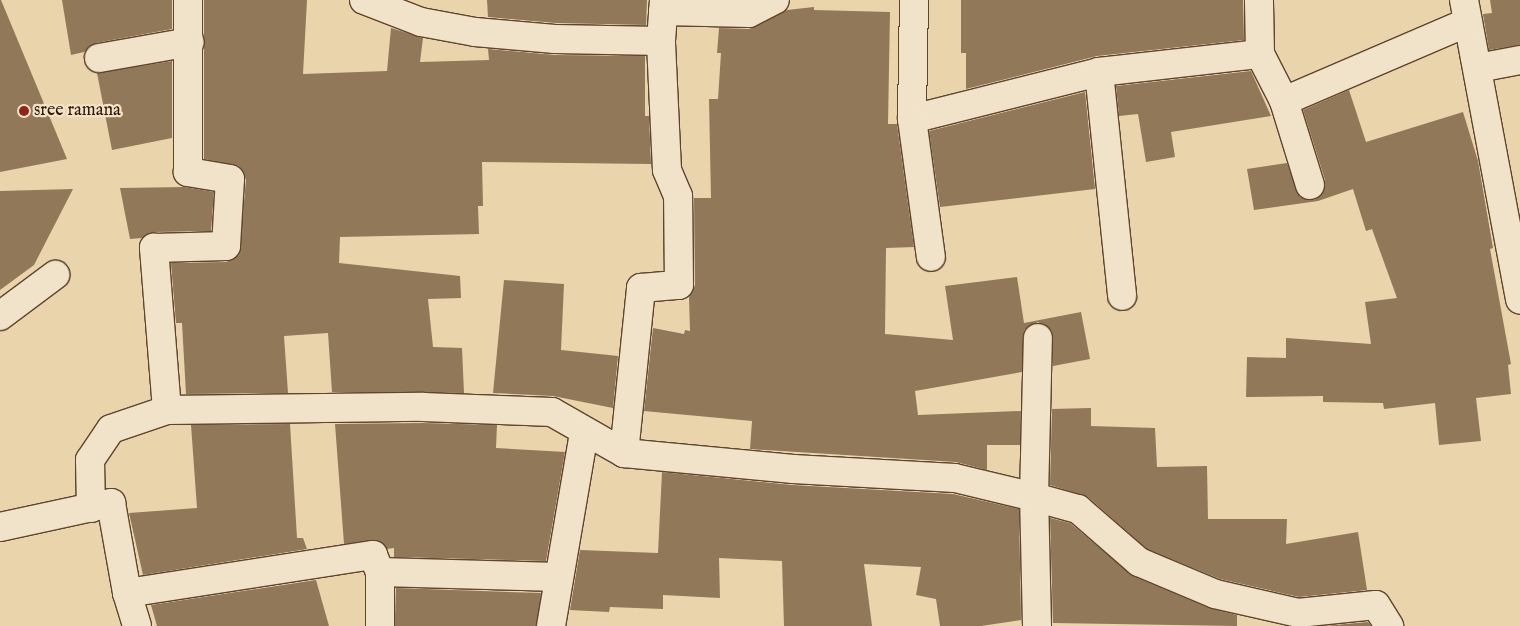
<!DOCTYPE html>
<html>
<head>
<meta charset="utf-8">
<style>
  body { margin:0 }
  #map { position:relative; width:1520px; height:626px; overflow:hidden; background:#e9d4ac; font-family:"IM FELL English",serif }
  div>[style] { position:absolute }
  .building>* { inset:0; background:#907859; transform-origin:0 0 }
  .roads { filter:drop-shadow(1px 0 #5e452b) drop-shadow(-1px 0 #5e452b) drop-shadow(0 1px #5e452b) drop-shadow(0 -1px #5e452b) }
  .minor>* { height:28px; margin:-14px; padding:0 14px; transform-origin:14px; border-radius:14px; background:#f1e3c9 }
  .dots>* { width:14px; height:14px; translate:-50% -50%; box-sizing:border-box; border:2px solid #f1e3c9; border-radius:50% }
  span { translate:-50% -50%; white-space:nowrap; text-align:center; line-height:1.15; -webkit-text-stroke:4.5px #f1e3c9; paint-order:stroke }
  .poi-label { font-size:18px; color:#2f1500 }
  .left { translate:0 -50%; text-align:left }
</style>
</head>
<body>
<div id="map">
  <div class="building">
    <i style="clip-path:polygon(0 0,1px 0,67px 159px,0 172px)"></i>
    <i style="clip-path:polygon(62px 0,172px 0,172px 29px,96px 43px,84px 52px,71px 55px)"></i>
    <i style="clip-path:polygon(204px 0,307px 0,303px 74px,387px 71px,391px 28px,423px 38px,420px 62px,489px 60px,488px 49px,555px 55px,645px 56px,645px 116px,649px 116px,651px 164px,482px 162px,483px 206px,478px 206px,479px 234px,340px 237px,339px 263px,460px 276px,461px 298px,428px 299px,433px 347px,462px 348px,464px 393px,332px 392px,328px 333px,284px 336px,288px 393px,186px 394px,182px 323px,176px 323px,171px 263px,226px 262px,239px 255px,246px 180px,239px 166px,204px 159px)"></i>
    <i style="clip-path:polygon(487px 0,647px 0,646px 25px,556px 23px,488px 17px)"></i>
    <i style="clip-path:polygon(961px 0,1243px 0,1244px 40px,1097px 56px,966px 89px,966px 53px,961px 53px)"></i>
    <i style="clip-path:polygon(1490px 0,1520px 0,1520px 45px,1489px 50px,1483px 14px,1492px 13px)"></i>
    <i style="clip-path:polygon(814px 7px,814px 10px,890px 12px,888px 124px,897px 124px,914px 247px,886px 248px,885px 334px,953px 340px,945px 286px,1017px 277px,1024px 323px,1081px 312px,1090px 359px,1053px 366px,1052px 331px,1038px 322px,1024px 330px,1022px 372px,915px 391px,918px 415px,1021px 411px,1020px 445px,987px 445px,987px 470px,956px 462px,750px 449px,752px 421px,644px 411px,653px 328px,684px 334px,685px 330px,690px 331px,689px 297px,695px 285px,694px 198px,711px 198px,709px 99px,718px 99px,721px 53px,717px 53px,719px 28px,749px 29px,787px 10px)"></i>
    <i style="clip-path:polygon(172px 61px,172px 138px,112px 150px,97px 73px)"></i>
    <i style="clip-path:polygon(1251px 71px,1271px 116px,1171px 132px,1175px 157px,1146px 162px,1138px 114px,1119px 116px,1116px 86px)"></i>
    <i style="clip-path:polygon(1349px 90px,1366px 142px,1463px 112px,1478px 161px,1493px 248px,1490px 249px,1511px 364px,1508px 365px,1511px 394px,1476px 398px,1481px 441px,1439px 445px,1435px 403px,1384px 409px,1383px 403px,1323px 402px,1323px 396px,1246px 397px,1247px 357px,1286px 358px,1286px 338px,1371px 344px,1365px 302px,1397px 298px,1372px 229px,1366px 231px,1353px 189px,1318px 201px,1254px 210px,1247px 169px,1287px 163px,1300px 197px,1314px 200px,1322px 195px,1325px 180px,1303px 110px)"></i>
    <i style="clip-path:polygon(1085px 92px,1095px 189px,940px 207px,929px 131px)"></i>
    <i style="clip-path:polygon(185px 187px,214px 192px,211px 231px,154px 232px,142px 238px,130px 239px,120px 188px)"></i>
    <i style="clip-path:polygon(73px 189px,34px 265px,0 290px,0 191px)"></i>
    <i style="clip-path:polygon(504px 280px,564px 284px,561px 350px,618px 356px,613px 408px,553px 396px,493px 393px)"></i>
    <i style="clip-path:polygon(1091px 408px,1091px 426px,1155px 428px,1157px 467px,1207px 466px,1208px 519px,1287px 519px,1286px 544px,1358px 532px,1367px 590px,1299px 597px,1220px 579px,1147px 549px,1088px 497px,1050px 485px,1052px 409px)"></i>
    <i style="clip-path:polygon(423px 423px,497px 425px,496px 448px,565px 452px,546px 561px,394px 557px,394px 548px,387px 549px,377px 540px,344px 544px,335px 424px)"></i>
    <i style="clip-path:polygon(290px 424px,297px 538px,303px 538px,307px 549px,143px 575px,129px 513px,197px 508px,191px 425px)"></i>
    <i style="clip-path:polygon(662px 472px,792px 485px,953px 494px,1019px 509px,1021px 620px,981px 626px,940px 626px,936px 599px,916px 595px,921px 567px,864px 564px,872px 626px,784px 626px,782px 561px,719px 558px,720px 598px,663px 595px,663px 609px,610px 607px,609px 612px,570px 610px,580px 550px,658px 553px)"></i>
    <i style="clip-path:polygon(1050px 518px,1070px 523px,1133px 576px,1209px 608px,1237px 615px,1237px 626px,1053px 623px)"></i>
    <i style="clip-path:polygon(316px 580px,329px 626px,157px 626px,151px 605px)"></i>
    <i style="left:396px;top:588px;width:145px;height:38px;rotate:2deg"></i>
    <i style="clip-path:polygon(1368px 622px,1371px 626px,1324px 626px)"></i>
  </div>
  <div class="roads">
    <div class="minor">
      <i style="left:364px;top:0;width:61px;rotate:21.1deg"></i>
      <i style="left:421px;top:22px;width:55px;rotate:10.5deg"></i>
      <i style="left:475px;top:32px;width:80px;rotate:5deg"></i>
      <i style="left:555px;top:39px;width:106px;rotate:1.1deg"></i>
      <i style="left:914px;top:0;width:119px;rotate:91deg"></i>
      <i style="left:912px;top:119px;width:193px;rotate:-14.1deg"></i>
      <i style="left:1099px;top:72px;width:162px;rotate:-6.4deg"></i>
      <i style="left:1260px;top:54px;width:54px;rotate:-91.1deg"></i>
      <i style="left:1464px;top:0;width:305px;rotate:79.4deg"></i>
      <i style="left:663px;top:11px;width:86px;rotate:1.3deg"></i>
      <i style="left:749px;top:13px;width:29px;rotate:-27deg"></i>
      <i style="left:1260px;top:54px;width:53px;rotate:62.9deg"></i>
      <i style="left:99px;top:58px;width:92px;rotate:-10deg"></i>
      <i style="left:1478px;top:68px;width:43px;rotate:-10.8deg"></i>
      <i style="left:1099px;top:72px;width:225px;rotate:84.1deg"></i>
      <i style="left:912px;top:119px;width:139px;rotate:82.2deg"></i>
      <i style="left:1310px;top:185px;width:88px;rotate:-107.2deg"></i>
      <i style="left:1284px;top:101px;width:200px;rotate:-23.2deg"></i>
      <i style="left:0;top:316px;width:69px;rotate:-36.7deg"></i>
      <i style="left:167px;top:410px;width:163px;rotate:-94.6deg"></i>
      <i style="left:154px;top:248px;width:72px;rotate:-1.6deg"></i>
      <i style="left:226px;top:246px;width:67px;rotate:-86.6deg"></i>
      <i style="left:230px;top:179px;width:43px;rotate:-170.5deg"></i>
      <i style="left:188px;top:172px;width:172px;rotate:-90deg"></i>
      <i style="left:624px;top:453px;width:166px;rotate:-84.1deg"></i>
      <i style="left:641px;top:288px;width:38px;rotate:-5deg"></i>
      <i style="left:679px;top:285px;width:89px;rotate:-90.6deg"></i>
      <i style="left:678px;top:196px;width:28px;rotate:-113deg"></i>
      <i style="left:667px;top:170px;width:129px;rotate:-92.7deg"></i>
      <i style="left:661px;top:41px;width:41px;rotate:-85.8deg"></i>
      <i style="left:91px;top:508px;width:48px;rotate:-91.2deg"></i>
      <i style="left:90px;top:460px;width:37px;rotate:-56deg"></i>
      <i style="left:111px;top:429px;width:59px;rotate:-18.7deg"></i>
      <i style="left:167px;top:410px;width:256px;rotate:-0.7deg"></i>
      <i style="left:423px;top:407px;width:129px;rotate:2.2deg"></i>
      <i style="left:552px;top:412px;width:83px;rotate:29.7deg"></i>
      <i style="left:624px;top:453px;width:170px;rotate:5.4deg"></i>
      <i style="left:793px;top:469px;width:162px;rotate:3.2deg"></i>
      <i style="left:955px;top:478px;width:81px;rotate:13.5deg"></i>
      <i style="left:1034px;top:497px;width:46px;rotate:15.3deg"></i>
      <i style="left:1078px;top:509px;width:81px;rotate:41deg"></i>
      <i style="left:1139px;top:562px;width:82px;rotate:22.8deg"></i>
      <i style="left:1215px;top:594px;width:85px;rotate:12.9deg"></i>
      <i style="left:1298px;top:613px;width:78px;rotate:-5.9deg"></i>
      <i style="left:1376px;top:605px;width:25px;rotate:58deg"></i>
      <i style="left:0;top:527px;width:114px;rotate:-12.2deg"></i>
      <i style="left:111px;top:503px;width:91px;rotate:79.9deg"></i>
      <i style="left:127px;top:593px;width:34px;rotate:73deg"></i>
      <i style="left:380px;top:572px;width:178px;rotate:1.6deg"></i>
      <i style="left:127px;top:593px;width:249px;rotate:-8.8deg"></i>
      <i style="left:373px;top:555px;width:18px;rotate:68deg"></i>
      <i style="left:380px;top:572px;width:54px;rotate:90deg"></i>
      <i style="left:551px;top:626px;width:197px;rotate:-80.3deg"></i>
      <i style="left:1037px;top:626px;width:129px;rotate:-91.3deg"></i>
      <i style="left:1034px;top:497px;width:159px;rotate:-88.6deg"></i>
    </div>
  </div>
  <div class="dots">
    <i style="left:24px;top:111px;background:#8f2418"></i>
  </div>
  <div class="poi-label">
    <span class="left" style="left:34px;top:111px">sree ramana</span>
  </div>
</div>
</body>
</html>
